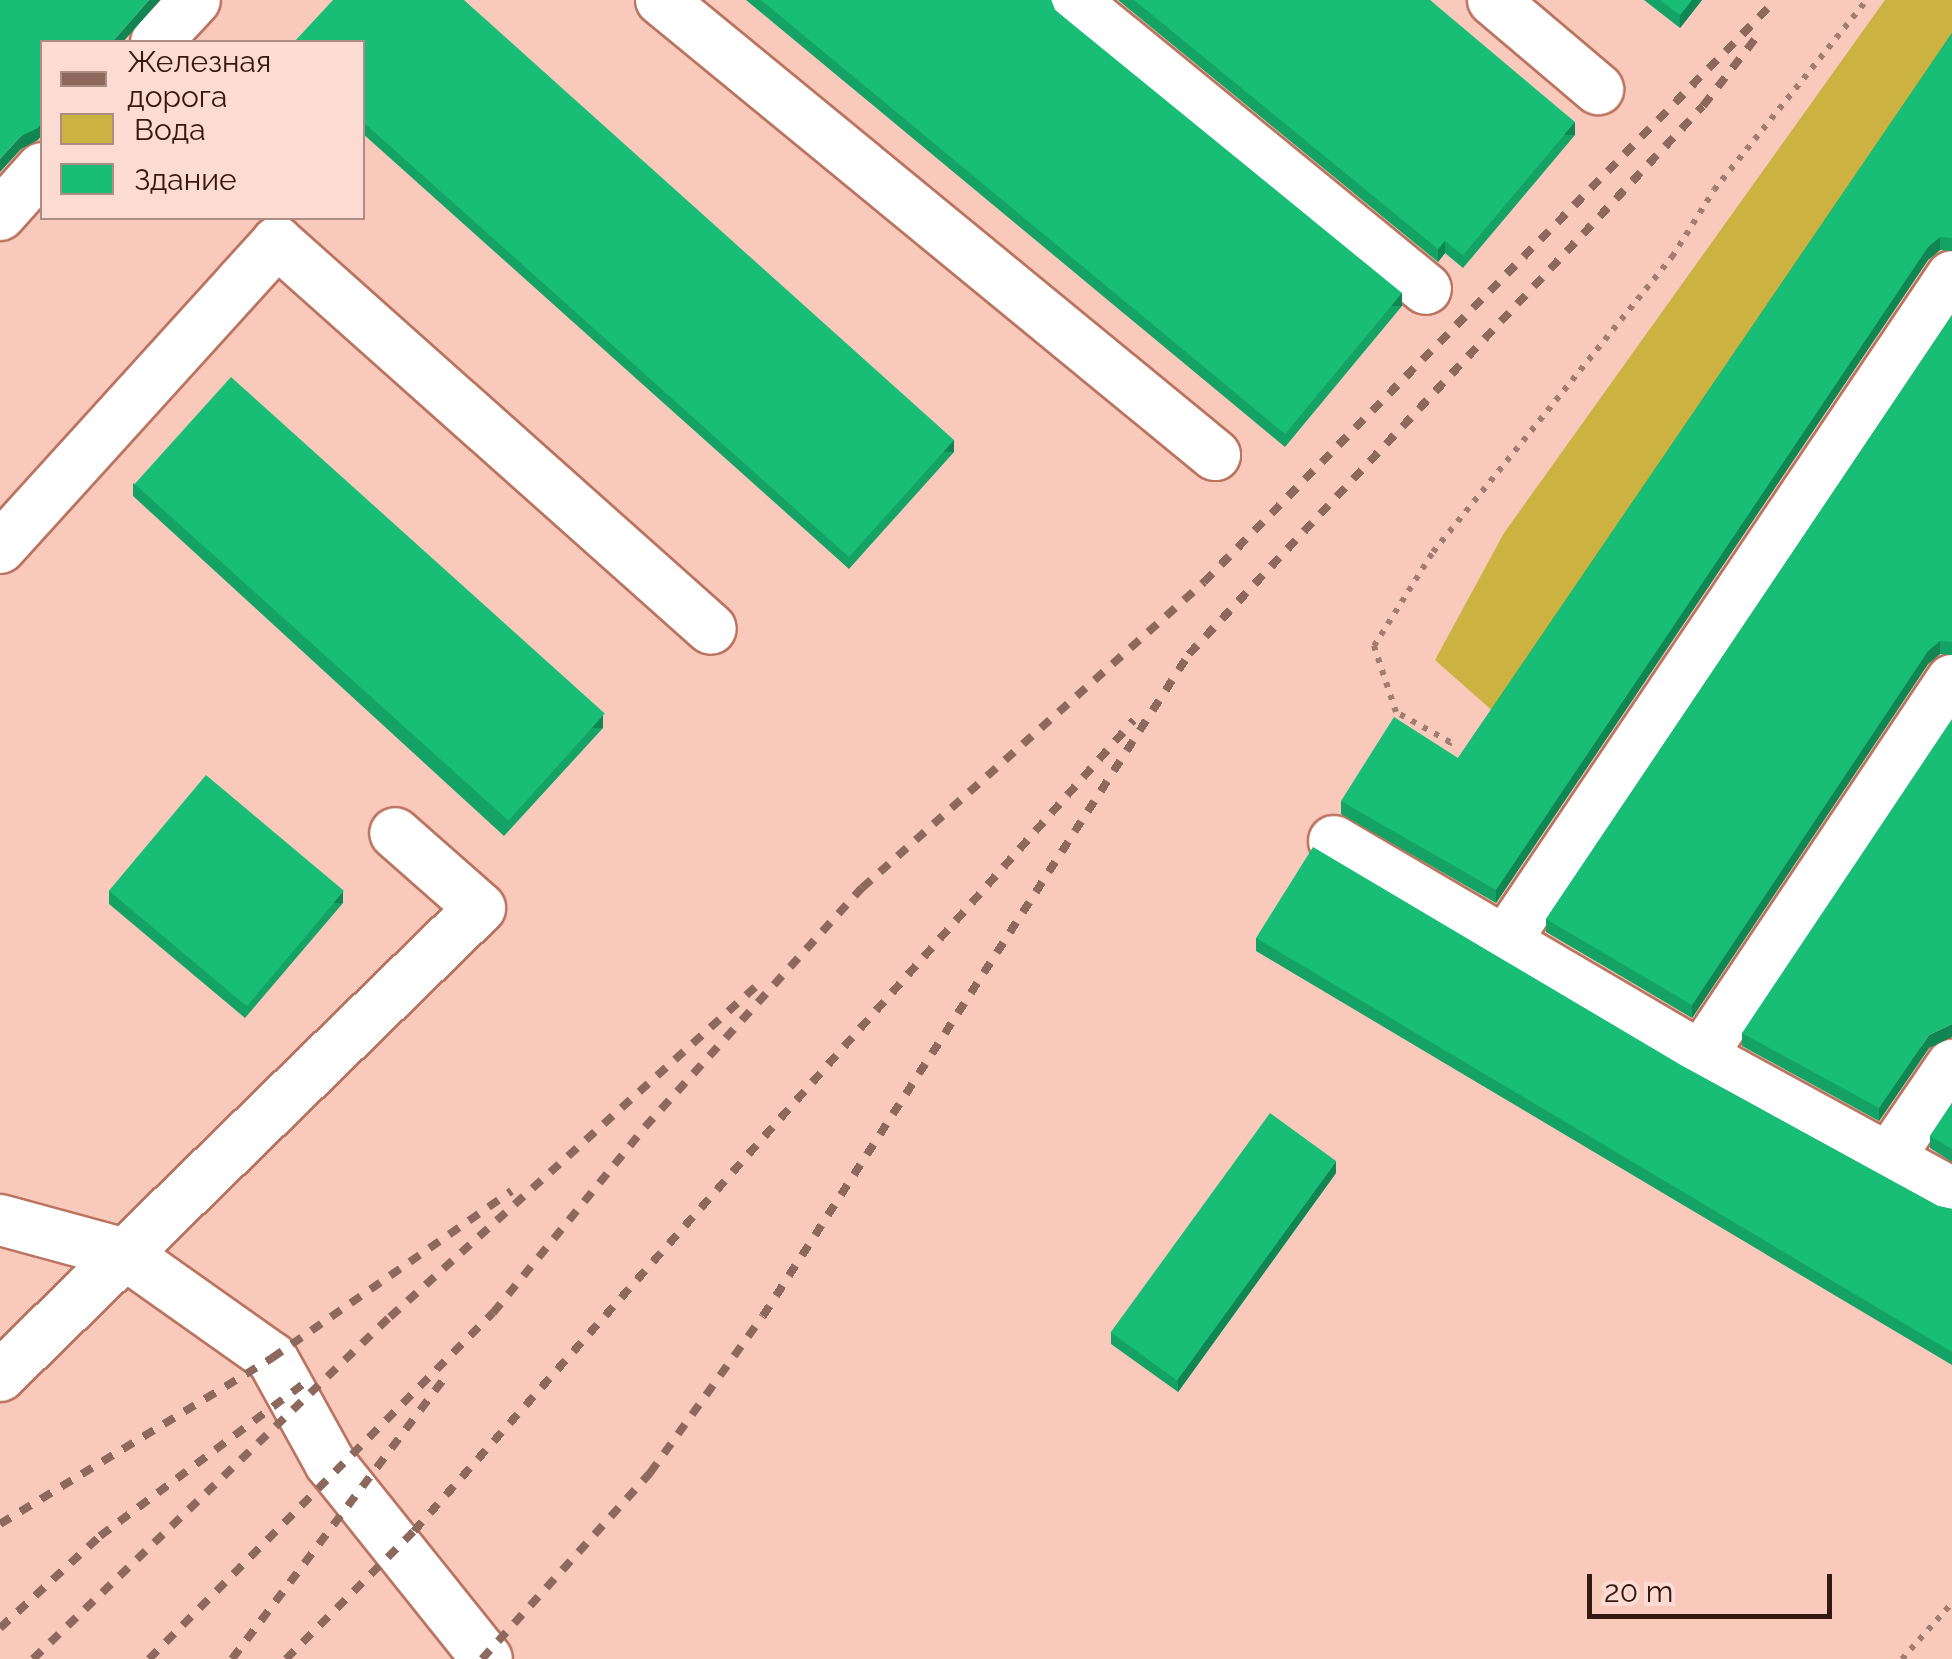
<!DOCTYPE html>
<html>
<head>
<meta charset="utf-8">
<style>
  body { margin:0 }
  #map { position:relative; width:1952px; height:1659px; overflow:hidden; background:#f9cabc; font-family:Raleway,sans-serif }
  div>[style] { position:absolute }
  .water>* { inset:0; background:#cbb241 }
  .path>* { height:6px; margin-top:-3px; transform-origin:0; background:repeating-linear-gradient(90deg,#a37c71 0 5px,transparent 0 13px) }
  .roads { filter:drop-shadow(2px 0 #bb7460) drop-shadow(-2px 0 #bb7460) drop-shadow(0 2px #bb7460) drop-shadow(0 -2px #bb7460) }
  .lane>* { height:50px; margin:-25px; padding:0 25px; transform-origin:25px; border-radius:25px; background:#fff }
  .rail>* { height:8px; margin-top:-4px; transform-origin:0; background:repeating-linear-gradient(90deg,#8d685d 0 12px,transparent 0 24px) }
  .wall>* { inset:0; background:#15a365 }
  .shaded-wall>* { inset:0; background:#118552; transform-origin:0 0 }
  .building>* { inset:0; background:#18be75; transform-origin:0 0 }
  span { translate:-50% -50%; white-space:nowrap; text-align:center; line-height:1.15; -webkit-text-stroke:10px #fbdbd2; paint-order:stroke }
  .legend { position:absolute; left:40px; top:40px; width:325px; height:180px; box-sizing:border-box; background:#fbdbd2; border:2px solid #ac8d84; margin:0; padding:12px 18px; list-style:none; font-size:30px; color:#351810 }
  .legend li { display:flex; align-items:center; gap:20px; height:50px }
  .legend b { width:50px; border:2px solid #ac8d84 }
  .scale { position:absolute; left:1587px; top:1574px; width:245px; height:45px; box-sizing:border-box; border:5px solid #351810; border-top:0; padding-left:12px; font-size:30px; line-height:35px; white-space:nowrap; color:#351810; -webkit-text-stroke:8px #fbdbd2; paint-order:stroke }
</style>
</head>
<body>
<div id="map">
  <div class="water">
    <i style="clip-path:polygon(1885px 0,1952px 0,1952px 46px,1496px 714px,1435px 660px,1504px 533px)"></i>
  </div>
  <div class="path">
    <i style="left:1442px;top:756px;width:16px;rotate:-60deg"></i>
    <i style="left:1450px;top:742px;width:62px;rotate:-150.9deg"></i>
    <i style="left:1396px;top:712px;width:70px;rotate:-108.4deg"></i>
    <i style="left:1374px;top:646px;width:111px;rotate:-57.9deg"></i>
    <i style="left:1433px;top:552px;width:380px;rotate:-51deg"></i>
    <i style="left:1672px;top:257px;width:79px;rotate:-57.9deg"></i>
    <i style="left:1714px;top:190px;width:244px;rotate:-51.2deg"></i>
    <i style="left:1902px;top:1659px;width:75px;rotate:-48.2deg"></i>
  </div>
  <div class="roads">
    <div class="lane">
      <i style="left:661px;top:0;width:717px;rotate:39.4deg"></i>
      <i style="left:1073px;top:0;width:456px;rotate:39.3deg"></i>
      <i style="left:1493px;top:0;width:138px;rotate:40.3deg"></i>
      <i style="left:156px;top:42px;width:57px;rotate:-47.1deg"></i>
      <i style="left:0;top:215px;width:63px;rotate:-48.2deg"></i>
      <i style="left:0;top:548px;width:413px;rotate:-47.8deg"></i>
      <i style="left:277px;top:242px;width:581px;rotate:41.72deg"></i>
      <i style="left:1334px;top:841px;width:425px;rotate:30.4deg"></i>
      <i style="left:1701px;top:1056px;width:286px;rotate:28.6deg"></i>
      <i style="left:1508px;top:937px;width:796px;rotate:-56.11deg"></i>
      <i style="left:1701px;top:1056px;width:452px;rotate:-56.3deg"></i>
      <i style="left:1888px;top:1159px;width:114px;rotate:-55.8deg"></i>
      <i style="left:0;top:1220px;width:130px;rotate:15.2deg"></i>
      <i style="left:125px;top:1254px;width:180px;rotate:35.3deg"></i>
      <i style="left:272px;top:1358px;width:120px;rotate:61.1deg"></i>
      <i style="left:330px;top:1463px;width:251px;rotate:51.3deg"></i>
      <i style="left:0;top:1376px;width:670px;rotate:-44.27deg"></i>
      <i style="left:480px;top:908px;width:113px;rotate:-138.6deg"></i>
    </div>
  </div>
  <div class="rail">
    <i style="left:0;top:1524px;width:319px;rotate:-31.4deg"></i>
    <i style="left:272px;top:1358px;width:292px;rotate:-34.9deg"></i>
    <i style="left:0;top:1628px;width:136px;rotate:-42.6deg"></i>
    <i style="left:100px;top:1536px;width:259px;rotate:-36.8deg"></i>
    <i style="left:33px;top:1659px;width:494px;rotate:-43.8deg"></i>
    <i style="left:390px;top:1317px;width:496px;rotate:-42.1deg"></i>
    <i style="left:149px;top:1659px;width:488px;rotate:-45.2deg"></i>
    <i style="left:493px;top:1313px;width:240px;rotate:-50.7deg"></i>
    <i style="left:645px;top:1127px;width:323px;rotate:-47.8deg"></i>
    <i style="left:862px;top:888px;width:459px;rotate:-41.8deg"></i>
    <i style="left:1204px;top:582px;width:816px;rotate:-45.5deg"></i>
    <i style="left:232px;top:1659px;width:355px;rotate:-52.9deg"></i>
    <i style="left:286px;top:1659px;width:181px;rotate:-45deg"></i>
    <i style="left:414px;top:1531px;width:1084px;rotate:-48.4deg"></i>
    <i style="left:482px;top:1659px;width:251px;rotate:-47.9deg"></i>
    <i style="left:650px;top:1473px;width:193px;rotate:-54.3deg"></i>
    <i style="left:763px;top:1316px;width:787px;rotate:-57.24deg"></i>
    <i style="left:1189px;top:654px;width:751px;rotate:-46.83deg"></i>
    <i style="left:1703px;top:106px;width:90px;rotate:-52.2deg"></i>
  </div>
  <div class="wall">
    <i style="clip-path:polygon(746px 0,1051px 0,1055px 10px,1402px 306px,1285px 447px)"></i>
    <i style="clip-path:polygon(1118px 0,1430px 0,1575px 135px,1463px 268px,1445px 253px,1438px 262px)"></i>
    <i style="clip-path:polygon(1644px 0,1702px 0,1680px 28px)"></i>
    <i style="clip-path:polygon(1952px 33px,1952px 251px,1940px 250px,1928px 260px,1496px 903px,1341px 814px,1341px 801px,1458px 758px)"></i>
    <i style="clip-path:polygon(362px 42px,954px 452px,849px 569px,362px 133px)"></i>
    <i style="clip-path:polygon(1952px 315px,1952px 655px,1940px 654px,1928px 664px,1692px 1018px,1546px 932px,1546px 919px)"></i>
    <i style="clip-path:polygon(133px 483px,603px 728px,504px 836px,133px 496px)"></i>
    <i style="clip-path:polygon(109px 891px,343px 903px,245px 1018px,109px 904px)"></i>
    <i style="clip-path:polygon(1256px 938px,1686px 1068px,1938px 1206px,1952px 1209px,1952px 1365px,1256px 951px)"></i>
    <i style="clip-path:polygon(1742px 1033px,1929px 1048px,1879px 1121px,1742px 1046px)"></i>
    <i style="clip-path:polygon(1952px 1103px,1952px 1162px,1930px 1148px,1930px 1136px)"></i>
    <i style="clip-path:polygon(1336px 1173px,1178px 1392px,1111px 1344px,1111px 1332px)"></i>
  </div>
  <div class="shaded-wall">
    <i style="clip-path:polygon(149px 0,160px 0,123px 42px,112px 42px)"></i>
    <i style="clip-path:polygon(1692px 0,1702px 0,1680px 28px,1680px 15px)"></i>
    <i style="clip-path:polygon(42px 122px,42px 135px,38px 140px,21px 149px,0 172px,0 159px,21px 136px)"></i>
    <i style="left:1575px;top:122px;width:13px;height:174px;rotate:90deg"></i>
    <i style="clip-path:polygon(1940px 237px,1940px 250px,1928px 260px,1496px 903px,1496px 890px,1928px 247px)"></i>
    <i style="clip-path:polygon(1445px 241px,1445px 253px,1438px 262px,1438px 249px)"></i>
    <i style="left:1402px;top:293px;width:13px;height:183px;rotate:90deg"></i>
    <i style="left:954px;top:440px;width:12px;height:157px;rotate:90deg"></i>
    <i style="clip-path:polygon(1940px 641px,1940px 654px,1928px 664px,1692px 1018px,1692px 1005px,1928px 651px)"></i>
    <i style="left:603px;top:715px;width:13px;height:147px;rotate:90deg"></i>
    <i style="left:343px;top:891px;width:12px;height:151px;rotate:90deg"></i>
    <i style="clip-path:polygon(1952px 1024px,1952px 1037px,1929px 1048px,1879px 1121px,1879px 1108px,1929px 1035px)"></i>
    <i style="clip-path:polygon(1336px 1161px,1336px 1173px,1178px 1392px,1178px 1379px)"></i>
  </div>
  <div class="building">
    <i style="clip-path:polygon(0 0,149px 0,112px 42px,42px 42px,42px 122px,38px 128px,21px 136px,0 159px)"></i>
    <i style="clip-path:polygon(333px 0,464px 0,954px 440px,849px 557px,362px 121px,362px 42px,294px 42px)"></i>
    <i style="clip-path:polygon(761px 0,1051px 0,1055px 10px,1402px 293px,1285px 434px)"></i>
    <i style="clip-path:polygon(1134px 0,1430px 0,1575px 122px,1463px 255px,1445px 241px,1438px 249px)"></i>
    <i style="clip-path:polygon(1660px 0,1692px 0,1680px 15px)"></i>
    <i style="clip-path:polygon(1952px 33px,1952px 238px,1940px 237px,1928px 247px,1496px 890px,1341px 801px,1394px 717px,1458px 758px)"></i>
    <i style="clip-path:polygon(1952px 315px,1952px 642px,1940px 641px,1928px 651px,1692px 1005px,1546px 919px)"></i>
    <i style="left:231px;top:377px;width:503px;height:144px;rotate:42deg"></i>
    <i style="clip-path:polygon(1952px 719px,1952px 1024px,1929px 1035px,1879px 1108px,1742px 1033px)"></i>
    <i style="left:206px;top:775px;width:180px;height:151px;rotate:40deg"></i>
    <i style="clip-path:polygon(1313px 847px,1686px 1068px,1938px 1206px,1952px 1209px,1952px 1352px,1256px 938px)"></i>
    <i style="clip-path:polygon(1952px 1103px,1952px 1149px,1930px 1136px)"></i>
    <i style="left:1270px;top:1113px;width:82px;height:271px;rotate:36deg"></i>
  </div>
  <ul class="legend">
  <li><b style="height:12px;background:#8d685d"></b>Железная дорога</li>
  <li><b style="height:28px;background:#cbb241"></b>Вода</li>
  <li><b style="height:28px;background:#18be75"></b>Здание</li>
  </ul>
  <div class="scale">20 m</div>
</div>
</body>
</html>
